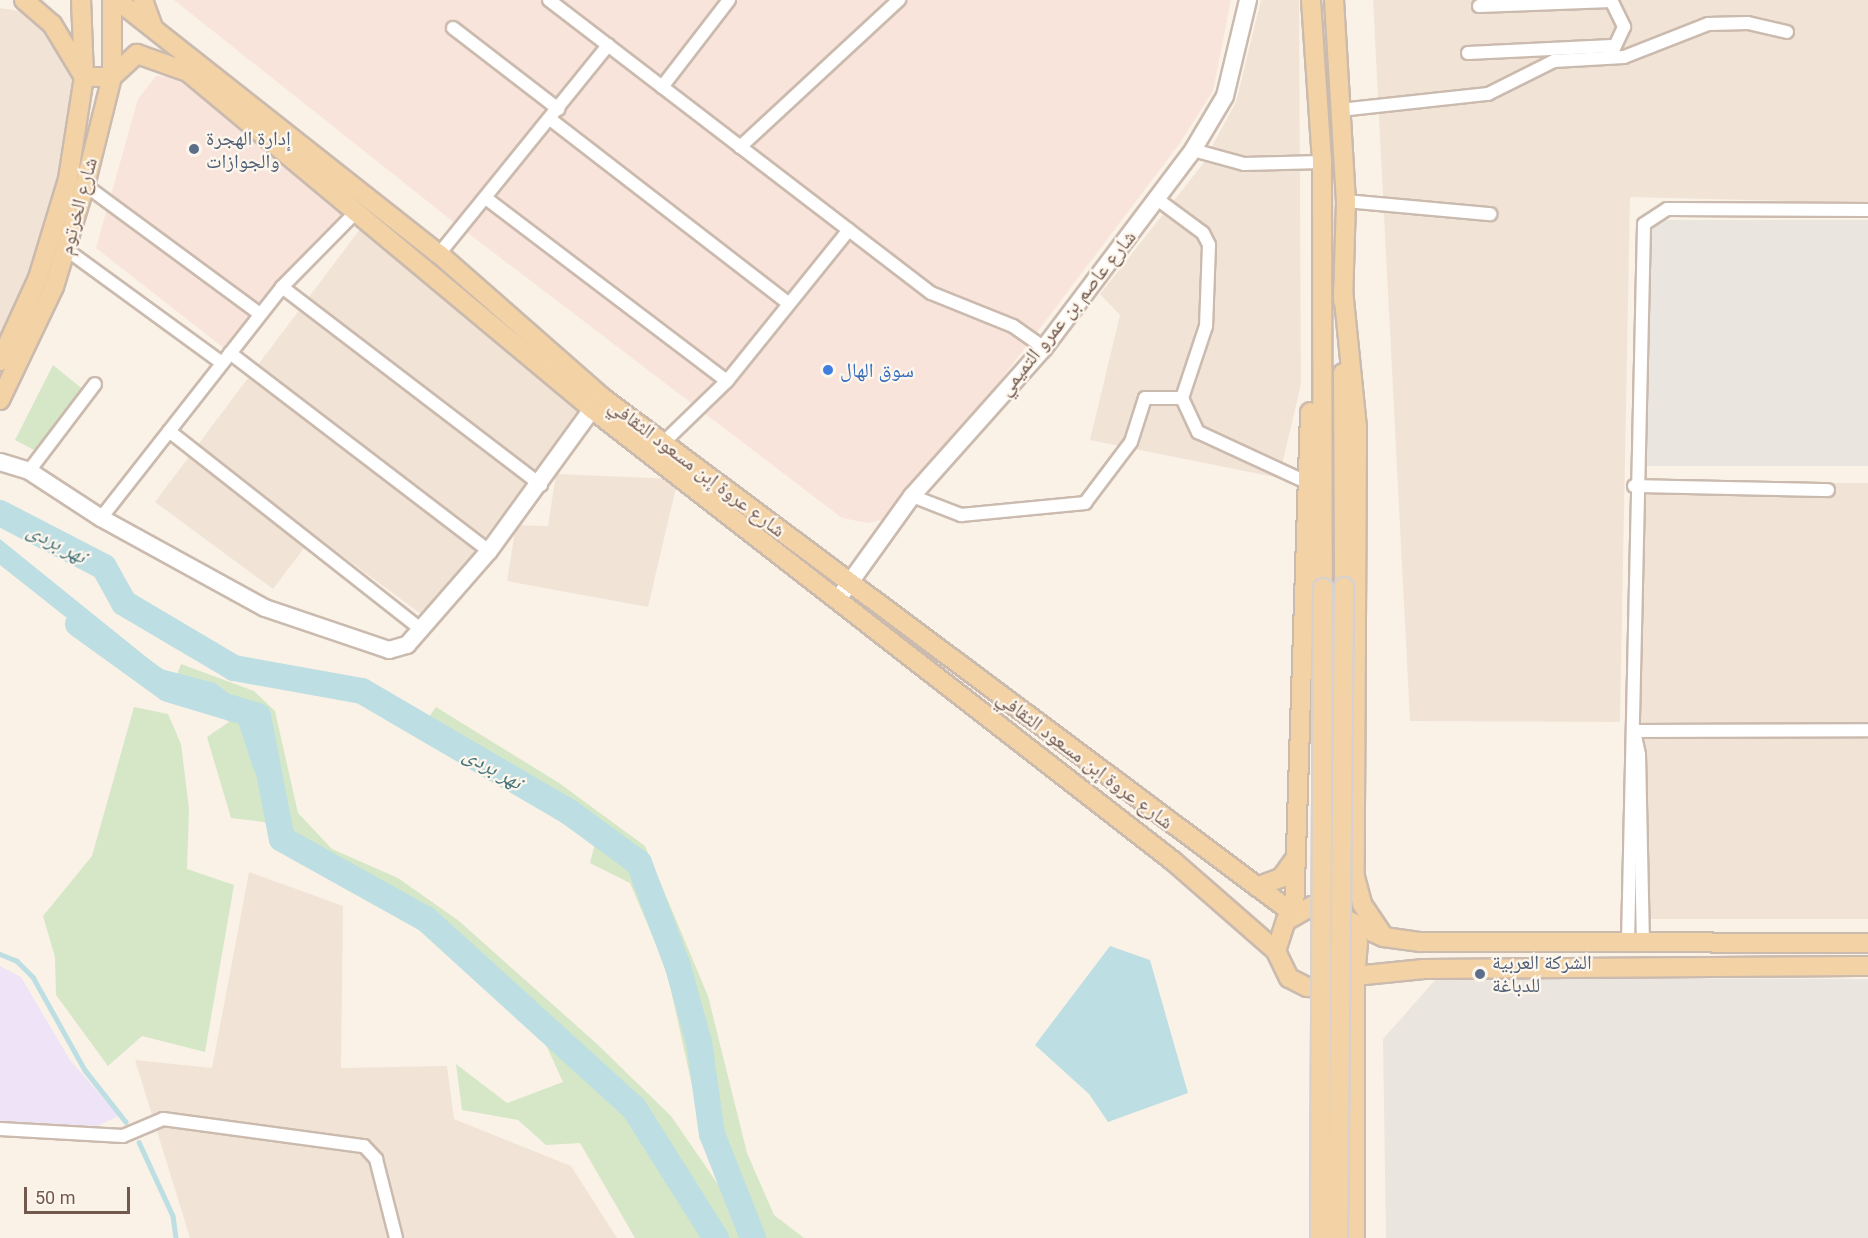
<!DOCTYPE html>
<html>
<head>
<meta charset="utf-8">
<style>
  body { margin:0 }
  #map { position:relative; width:1868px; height:1238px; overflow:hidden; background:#faf2e7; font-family:Roboto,"Noto Naskh Arabic",sans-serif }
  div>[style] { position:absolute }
  .residential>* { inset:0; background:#f1e4d6; transform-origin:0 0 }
  .commercial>* { inset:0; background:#f9e4dc }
  .industrial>* { inset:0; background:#ebe5e0; transform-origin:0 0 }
  .education>* { inset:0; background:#efe4f7 }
  .green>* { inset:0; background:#d5e7c7 }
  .water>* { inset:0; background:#bddee2 }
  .stream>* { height:4.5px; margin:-2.25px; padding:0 2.25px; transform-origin:2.25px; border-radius:2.25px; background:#bddee2 }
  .river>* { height:26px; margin:-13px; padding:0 13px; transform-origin:13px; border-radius:13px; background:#bddee2 }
  .roads { filter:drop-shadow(2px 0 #cbbaae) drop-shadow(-2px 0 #cbbaae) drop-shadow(0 2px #cbbaae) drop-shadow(0 -2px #cbbaae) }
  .street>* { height:12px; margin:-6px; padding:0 6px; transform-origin:6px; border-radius:6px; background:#fff }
  .secondary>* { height:16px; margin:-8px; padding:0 8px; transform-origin:8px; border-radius:8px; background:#fff }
  .primary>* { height:18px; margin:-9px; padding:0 9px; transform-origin:9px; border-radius:9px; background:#f3d3a6 }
  .bridges { filter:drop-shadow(2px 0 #d8d1cd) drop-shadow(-2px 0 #d8d1cd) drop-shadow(0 2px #d8d1cd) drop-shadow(0 -2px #d8d1cd) }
  .primary-bridge>* { height:18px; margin:-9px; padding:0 9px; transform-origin:9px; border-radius:9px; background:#f3d3a6 }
  .dots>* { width:16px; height:16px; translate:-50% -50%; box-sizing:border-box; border:3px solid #fdf6ed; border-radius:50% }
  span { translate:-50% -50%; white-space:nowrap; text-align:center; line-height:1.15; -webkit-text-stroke:4.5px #fdf6ed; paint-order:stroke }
  .service-label { font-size:20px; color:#4e5e75 }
  .left { translate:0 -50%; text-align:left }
  .street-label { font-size:20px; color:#72594e }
  .shop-label { font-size:20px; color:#366cbe }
  .water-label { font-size:21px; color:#47757c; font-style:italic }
  .scale { position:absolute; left:24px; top:1187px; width:106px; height:27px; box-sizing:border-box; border:3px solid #72594e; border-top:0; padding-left:8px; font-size:18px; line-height:21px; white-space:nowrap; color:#72594e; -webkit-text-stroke:4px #fdf6ed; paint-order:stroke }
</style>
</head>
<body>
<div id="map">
  <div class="residential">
    <i style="clip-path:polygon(1261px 0,1299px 0,1301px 384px,1279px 478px,1090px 440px,1120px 315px,1100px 294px,1202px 165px,1236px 102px)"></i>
    <i style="clip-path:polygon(1373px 0,1868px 0,1868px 203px,1630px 197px,1620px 722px,1410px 721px)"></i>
    <i style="clip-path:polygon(0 8px,33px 13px,80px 90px,64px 168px,29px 280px,0 339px)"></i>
    <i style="clip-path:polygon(360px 229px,589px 399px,425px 617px,314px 535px,273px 589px,155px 502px)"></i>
    <i style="clip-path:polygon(556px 474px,678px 479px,648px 607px,507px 581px,516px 525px,548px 526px)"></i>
    <i style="left:1641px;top:483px;width:227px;height:436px"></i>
    <i style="clip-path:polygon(249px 872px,343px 906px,341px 1068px,447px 1066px,454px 1119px,571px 1166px,617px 1238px,190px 1238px,135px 1060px,212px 1068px)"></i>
  </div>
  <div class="commercial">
    <i style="clip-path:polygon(174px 0,1231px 0,1213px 91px,1180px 143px,898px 516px,868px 523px,842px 518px,456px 224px)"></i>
    <i style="clip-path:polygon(156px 76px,184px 78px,349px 206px,234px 356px,96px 248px,138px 99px)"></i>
  </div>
  <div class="industrial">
    <i style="left:1646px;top:220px;width:222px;height:246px"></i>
    <i style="clip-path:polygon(1437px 978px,1868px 979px,1868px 1238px,1386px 1238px,1383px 1039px)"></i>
  </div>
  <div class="education">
    <i style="clip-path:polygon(0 966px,21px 977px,70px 1060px,119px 1116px,97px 1126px,0 1123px)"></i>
  </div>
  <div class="green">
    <i style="clip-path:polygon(53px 365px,85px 391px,38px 452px,15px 440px)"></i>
    <i style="clip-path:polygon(181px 664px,254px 691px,275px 711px,298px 813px,332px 849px,398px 878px,459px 921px,597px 1044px,671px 1116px,724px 1193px,703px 1135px,666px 968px,630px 883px,590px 863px,595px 844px,559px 816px,416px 735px,436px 707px,559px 783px,645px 846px,708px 996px,747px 1153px,774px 1215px,804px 1238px,635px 1238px,580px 1143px,546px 1145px,518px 1120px,462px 1110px,456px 1064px,507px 1103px,563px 1082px,541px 1034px,435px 936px,372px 902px,298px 842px,264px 822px,231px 818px,207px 737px,229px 722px,174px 682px)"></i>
    <i style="clip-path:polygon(134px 707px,168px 714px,181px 744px,189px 809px,187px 869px,234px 885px,205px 1052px,142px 1036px,108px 1066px,56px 995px,55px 957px,43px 916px,92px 856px)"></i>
  </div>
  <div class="water">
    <i style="clip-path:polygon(0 539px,161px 669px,215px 683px,258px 716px,277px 815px,253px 768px,234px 709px,168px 689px,101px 645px,0 565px)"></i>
    <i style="clip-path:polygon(1110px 946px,1150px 960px,1188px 1093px,1108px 1122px,1089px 1094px,1035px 1045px)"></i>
  </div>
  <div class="stream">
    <i style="left:0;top:954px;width:18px;rotate:22deg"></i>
    <i style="left:17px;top:961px;width:23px;rotate:45deg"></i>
    <i style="left:33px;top:977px;width:107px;rotate:60.8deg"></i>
    <i style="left:85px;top:1070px;width:66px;rotate:51.7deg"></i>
    <i style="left:139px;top:1142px;width:81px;rotate:65.3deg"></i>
    <i style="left:173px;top:1216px;width:22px;rotate:82deg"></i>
  </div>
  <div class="river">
    <i style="left:0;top:513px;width:117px;rotate:27.4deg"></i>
    <i style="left:104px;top:567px;width:41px;rotate:60.9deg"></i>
    <i style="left:124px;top:603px;width:128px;rotate:30.6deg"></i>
    <i style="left:234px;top:668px;width:130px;rotate:10.2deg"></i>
    <i style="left:362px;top:691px;width:240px;rotate:30.3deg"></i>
    <i style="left:569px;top:812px;width:87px;rotate:36.1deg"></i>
    <i style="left:639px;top:863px;width:111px;rotate:69.4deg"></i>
    <i style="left:678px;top:967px;width:78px;rotate:74.4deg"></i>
    <i style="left:699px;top:1042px;width:93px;rotate:82deg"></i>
    <i style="left:712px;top:1134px;width:112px;rotate:68.5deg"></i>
    <i style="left:78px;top:624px;width:111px;rotate:35.8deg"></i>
    <i style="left:168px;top:689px;width:94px;rotate:16.7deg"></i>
    <i style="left:258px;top:716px;width:125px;rotate:79deg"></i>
    <i style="left:282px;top:839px;width:165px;rotate:29.1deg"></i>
    <i style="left:426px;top:919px;width:281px;rotate:42.3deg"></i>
    <i style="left:634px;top:1108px;width:154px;rotate:57.8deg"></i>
  </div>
  <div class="roads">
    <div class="street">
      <i style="left:549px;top:0;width:481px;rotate:37.5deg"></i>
      <i style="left:931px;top:293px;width:88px;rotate:21.9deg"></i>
      <i style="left:1013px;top:326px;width:38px;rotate:35deg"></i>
      <i style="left:1611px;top:0;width:30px;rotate:64deg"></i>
      <i style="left:1624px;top:27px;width:29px;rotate:115deg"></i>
      <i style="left:1479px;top:6px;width:132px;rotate:-2.2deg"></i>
      <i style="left:453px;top:28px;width:133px;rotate:37.6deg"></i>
      <i style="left:1468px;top:53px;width:144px;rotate:-2.8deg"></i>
      <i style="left:662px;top:87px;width:110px;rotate:-52.4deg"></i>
      <i style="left:1340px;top:110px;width:149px;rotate:-6.2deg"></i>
      <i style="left:1488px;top:94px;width:74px;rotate:-26.6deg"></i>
      <i style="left:1554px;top:61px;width:70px;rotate:-3.3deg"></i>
      <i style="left:1624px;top:57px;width:90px;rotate:-21.4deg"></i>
      <i style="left:1708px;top:24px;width:40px;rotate:-1.4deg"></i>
      <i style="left:1748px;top:23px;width:40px;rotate:13deg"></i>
      <i style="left:550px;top:119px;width:302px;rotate:37.7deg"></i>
      <i style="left:740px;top:147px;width:217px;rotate:-42.8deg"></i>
      <i style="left:1193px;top:150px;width:53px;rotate:15.4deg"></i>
      <i style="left:1244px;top:164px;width:78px;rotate:-1.5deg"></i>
      <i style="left:85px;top:185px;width:217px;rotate:36.4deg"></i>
      <i style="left:487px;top:199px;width:301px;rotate:37.2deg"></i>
      <i style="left:1157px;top:199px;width:57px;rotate:36.5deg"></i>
      <i style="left:1203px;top:233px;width:13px;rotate:63deg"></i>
      <i style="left:1209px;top:245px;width:81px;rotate:92.1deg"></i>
      <i style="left:1206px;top:326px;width:76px;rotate:108.4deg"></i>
      <i style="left:1346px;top:201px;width:145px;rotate:5.2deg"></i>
      <i style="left:67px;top:250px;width:192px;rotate:36.1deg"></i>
      <i style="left:439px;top:254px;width:269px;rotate:-51deg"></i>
      <i style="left:282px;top:287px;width:326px;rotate:37.4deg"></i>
      <i style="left:230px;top:353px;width:326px;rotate:37.4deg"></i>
      <i style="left:169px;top:431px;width:322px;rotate:38.2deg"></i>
      <i style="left:663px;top:443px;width:89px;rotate:-44.1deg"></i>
      <i style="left:727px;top:381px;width:194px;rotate:-51.1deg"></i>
      <i style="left:29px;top:471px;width:109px;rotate:-52.8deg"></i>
      <i style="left:1634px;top:486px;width:194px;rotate:1.2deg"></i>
      <i style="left:912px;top:496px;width:53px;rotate:21.2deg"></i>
      <i style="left:961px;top:515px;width:125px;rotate:-5.5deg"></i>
      <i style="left:1085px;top:503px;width:76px;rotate:-53deg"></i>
      <i style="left:1131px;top:442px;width:46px;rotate:-72.3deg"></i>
      <i style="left:1145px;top:398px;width:37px"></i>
      <i style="left:1182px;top:398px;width:38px;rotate:65deg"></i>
      <i style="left:1198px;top:432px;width:117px;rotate:24.8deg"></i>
      <i style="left:101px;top:518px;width:293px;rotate:-51.9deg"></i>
      <i style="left:282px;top:287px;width:103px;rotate:-45.4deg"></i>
      <i style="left:1634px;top:731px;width:234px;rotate:-0.2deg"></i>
      <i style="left:1634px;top:731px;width:24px;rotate:78deg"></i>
      <i style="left:1639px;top:754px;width:188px;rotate:88.8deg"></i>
      <i style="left:1628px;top:942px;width:718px;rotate:-88.72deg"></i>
      <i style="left:1644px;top:224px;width:27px;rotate:-33deg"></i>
      <i style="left:1667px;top:209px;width:201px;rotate:0.3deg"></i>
      <i style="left:0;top:1129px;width:123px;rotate:3.3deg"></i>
      <i style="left:123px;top:1136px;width:43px;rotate:-23deg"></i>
      <i style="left:163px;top:1119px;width:203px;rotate:7.7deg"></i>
      <i style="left:364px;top:1146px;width:18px;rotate:47deg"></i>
      <i style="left:376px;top:1159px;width:81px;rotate:75.8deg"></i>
    </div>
    <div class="secondary">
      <i style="left:0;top:462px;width:30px;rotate:17deg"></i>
      <i style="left:29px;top:471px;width:86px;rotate:33.1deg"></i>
      <i style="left:101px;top:518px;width:187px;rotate:28.8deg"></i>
      <i style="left:265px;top:608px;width:131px;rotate:18.7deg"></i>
      <i style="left:389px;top:650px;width:19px;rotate:-16deg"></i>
      <i style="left:407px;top:645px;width:125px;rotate:-48.9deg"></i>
      <i style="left:489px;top:551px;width:175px;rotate:-54deg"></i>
      <i style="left:838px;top:599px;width:127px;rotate:-54.3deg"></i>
      <i style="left:912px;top:496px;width:198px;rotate:-48.3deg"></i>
      <i style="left:1044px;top:348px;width:248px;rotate:-53deg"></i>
      <i style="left:1193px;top:150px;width:63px;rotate:-59.3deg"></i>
      <i style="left:1225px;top:96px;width:99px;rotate:-76.5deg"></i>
    </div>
    <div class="primary">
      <i style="left:24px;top:0;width:37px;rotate:41deg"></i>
      <i style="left:52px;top:24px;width:62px;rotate:58.9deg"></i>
      <i style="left:84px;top:77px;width:28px"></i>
      <i style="left:112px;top:77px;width:34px;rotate:-43deg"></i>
      <i style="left:137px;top:54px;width:54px;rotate:19.4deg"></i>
      <i style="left:188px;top:72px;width:526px;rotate:39.83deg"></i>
      <i style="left:592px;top:409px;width:736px;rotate:37.88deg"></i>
      <i style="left:1173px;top:861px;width:137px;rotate:41.1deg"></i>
      <i style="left:117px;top:0;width:410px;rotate:38.3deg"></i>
      <i style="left:439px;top:254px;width:218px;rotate:41.3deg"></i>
      <i style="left:603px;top:398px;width:862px;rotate:36.75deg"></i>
      <i style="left:143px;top:0;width:30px;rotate:70deg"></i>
      <i style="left:1311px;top:0;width:162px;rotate:86.1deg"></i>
      <i style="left:1322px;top:162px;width:426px;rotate:89.9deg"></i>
      <i style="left:1334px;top:0;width:201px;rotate:86.6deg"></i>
      <i style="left:1346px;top:201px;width:100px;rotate:91.7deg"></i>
      <i style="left:1343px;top:290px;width:139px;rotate:84.2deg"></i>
      <i style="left:1357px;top:428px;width:449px;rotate:90.3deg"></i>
      <i style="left:1355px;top:877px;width:28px;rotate:75deg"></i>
      <i style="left:1362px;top:904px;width:40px;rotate:56deg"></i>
      <i style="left:0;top:361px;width:91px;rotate:-65.4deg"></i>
      <i style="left:38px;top:278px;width:103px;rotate:-73.1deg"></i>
      <i style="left:68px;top:179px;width:103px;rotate:-81.1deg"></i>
      <i style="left:84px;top:77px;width:77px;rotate:-92.2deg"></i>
      <i style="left:1343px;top:373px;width:214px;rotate:89.7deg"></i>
      <i style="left:0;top:400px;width:125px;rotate:-64.5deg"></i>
      <i style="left:54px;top:287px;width:107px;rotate:-73.1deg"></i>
      <i style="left:85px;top:185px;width:111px;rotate:-76deg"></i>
      <i style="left:112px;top:77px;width:77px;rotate:-90deg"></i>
      <i style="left:1257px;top:887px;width:26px;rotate:-21deg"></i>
      <i style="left:1281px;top:878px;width:24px;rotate:-54deg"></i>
      <i style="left:1312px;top:906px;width:31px;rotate:15deg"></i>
      <i style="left:1342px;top:914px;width:33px;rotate:61deg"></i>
      <i style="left:1358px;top:943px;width:33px;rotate:95deg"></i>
      <i style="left:1355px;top:976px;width:31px;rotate:158deg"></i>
      <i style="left:1326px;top:988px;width:19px;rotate:-177deg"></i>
      <i style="left:1307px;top:987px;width:20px;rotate:-153deg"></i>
      <i style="left:1289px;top:978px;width:30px;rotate:-116deg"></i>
      <i style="left:1276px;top:951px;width:32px;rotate:-72deg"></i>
      <i style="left:1286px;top:921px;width:30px;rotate:-30deg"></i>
      <i style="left:1294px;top:914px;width:502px;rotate:-88.17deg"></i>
      <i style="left:1349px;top:921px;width:38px;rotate:25deg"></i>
      <i style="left:1384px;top:937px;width:37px;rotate:8deg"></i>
      <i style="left:1421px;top:942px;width:447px;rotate:0.1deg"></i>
      <i style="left:1355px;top:1238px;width:262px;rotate:-90deg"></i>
      <i style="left:1355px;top:976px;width:69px;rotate:-5.8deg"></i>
      <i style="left:1424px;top:969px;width:444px;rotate:-0.4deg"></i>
    </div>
  </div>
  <div class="bridges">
    <div class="primary-bridge">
      <i style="left:1320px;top:1238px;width:650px;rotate:-89.74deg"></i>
      <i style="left:1338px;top:1238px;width:651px;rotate:-89.47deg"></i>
    </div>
  </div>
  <div class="dots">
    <i style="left:194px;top:149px;background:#5c6f8a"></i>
    <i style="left:828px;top:370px;background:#3f7fe0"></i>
    <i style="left:1480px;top:974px;background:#5c6f8a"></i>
  </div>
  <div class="service-label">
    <span class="left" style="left:206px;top:150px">إدارة الهجرة<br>والجوازات</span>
    <span class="left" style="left:1492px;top:974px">الشركة العربية<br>للدباغة</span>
  </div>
  <div class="street-label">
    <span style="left:78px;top:206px;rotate:-75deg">شارع الخرتوم</span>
    <span style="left:1067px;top:313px;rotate:-51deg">شارع عاصم بن عمرو التميمي</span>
    <span style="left:697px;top:468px;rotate:37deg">شارع عروة إبن مسعود الثقافي</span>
    <span style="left:1085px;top:760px;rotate:37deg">شارع عروة إبن مسعود الثقافي</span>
  </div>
  <div class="shop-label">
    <span class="left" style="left:840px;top:370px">سوق الهال</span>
  </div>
  <div class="water-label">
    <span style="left:57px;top:543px;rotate:28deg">نهر بردى</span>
    <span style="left:493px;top:768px;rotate:30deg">نهر بردى</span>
  </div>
  <div class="scale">50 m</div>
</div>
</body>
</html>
